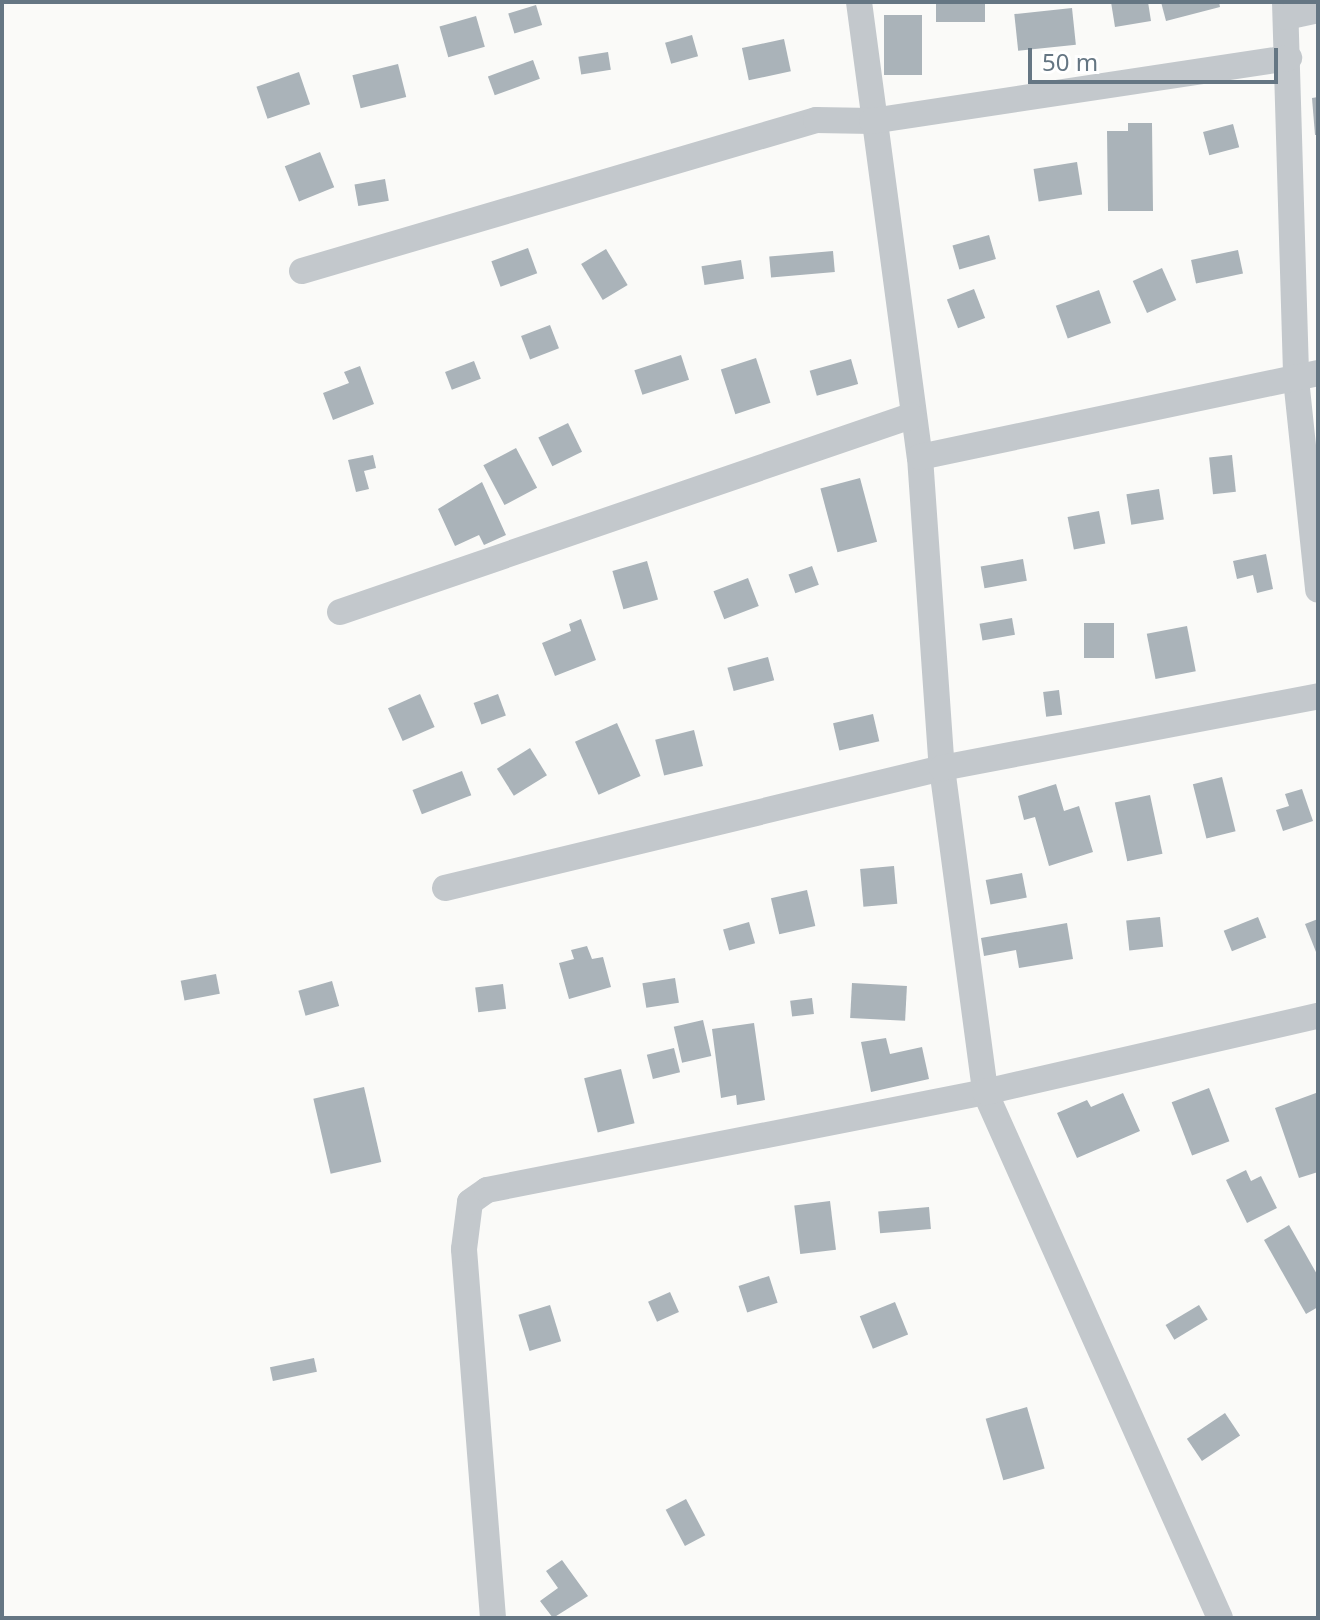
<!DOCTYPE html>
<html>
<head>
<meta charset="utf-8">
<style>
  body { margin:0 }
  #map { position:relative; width:1320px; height:1620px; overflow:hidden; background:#fafaf8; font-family:"Noto Sans",sans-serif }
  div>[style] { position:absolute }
  .building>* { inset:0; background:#aab3b9; transform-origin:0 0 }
  .minor>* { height:26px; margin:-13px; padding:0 13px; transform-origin:13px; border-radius:13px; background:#c3c8cc }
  span { translate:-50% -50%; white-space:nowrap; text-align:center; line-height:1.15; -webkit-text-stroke:8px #fff; paint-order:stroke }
  .frame { position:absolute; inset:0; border:4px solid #657683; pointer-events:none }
  .scale { position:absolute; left:1028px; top:48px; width:250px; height:36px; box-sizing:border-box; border:4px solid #657683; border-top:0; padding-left:10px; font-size:24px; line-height:28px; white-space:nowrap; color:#657683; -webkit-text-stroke:6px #fff; paint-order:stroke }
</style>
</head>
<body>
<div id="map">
  <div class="building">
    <i style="left:936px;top:2px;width:49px;height:20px"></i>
    <i style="clip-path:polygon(1111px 2px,1148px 2px,1151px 21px,1115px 27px)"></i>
    <i style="clip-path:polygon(1161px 2px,1219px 2px,1220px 7px,1166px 21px)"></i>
    <i style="left:536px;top:5px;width:21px;height:29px;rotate:73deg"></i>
    <i style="left:1072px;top:8px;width:37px;height:58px;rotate:84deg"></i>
    <i style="left:884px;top:15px;width:38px;height:60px"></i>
    <i style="left:476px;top:16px;width:32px;height:38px;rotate:74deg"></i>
    <i style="left:692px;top:35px;width:22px;height:28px;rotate:74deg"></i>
    <i style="left:784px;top:39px;width:33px;height:43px;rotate:78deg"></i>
    <i style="left:608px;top:52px;width:18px;height:30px;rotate:81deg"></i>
    <i style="left:533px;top:60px;width:20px;height:48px;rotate:70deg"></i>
    <i style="left:398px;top:64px;width:34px;height:47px;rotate:76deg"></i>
    <i style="left:299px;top:72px;width:34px;height:45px;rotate:71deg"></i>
    <i style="clip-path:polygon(1318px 97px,1318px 135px,1315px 135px,1312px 98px)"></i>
    <i style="clip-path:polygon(1128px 123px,1152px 123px,1153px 211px,1108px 211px,1107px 131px,1128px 131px)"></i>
    <i style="left:1233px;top:124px;width:24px;height:31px;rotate:75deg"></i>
    <i style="left:320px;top:152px;width:38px;height:38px;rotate:68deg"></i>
    <i style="left:1077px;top:162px;width:33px;height:44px;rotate:81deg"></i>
    <i style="left:385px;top:179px;width:22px;height:31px;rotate:80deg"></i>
    <i style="left:989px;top:235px;width:25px;height:38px;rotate:74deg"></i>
    <i style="left:528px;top:248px;width:27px;height:39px;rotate:70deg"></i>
    <i style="left:606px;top:249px;width:42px;height:29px;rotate:59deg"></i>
    <i style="left:1238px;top:250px;width:24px;height:48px;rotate:78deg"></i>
    <i style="left:833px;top:251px;width:21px;height:64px;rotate:85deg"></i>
    <i style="left:741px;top:260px;width:19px;height:40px;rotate:81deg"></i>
    <i style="left:1162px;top:268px;width:35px;height:32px;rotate:66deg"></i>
    <i style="left:974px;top:289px;width:31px;height:29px;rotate:69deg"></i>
    <i style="left:1099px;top:290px;width:35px;height:46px;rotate:70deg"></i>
    <i style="left:550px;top:325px;width:25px;height:31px;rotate:69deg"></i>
    <i style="left:681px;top:355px;width:26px;height:49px;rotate:72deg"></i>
    <i style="left:756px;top:358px;width:47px;height:37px;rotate:72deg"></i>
    <i style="left:851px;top:359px;width:26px;height:43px;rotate:74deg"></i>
    <i style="left:474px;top:361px;width:19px;height:31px;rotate:69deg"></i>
    <i style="clip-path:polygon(360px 366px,374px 404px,333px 420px,323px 393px,349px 383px,344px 372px)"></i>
    <i style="left:568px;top:423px;width:32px;height:33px;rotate:64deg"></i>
    <i style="left:516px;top:448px;width:45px;height:37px;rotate:62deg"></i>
    <i style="clip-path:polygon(373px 455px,376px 468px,364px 471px,369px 489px,356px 492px,348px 460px)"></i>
    <i style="left:1232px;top:455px;width:37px;height:23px;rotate:84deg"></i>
    <i style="left:860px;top:478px;width:66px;height:41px;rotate:75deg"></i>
    <i style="clip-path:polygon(482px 482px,506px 535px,484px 545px,479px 535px,455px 546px,438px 509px)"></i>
    <i style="left:1159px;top:489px;width:31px;height:33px;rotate:81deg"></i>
    <i style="left:1099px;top:511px;width:33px;height:32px;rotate:79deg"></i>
    <i style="clip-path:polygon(1266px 554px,1273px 589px,1257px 593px,1253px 575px,1237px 579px,1233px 561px)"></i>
    <i style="left:1023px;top:559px;width:22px;height:43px;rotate:80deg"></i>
    <i style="left:647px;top:561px;width:40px;height:36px;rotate:74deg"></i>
    <i style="left:812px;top:566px;width:20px;height:25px;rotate:70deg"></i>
    <i style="left:748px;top:578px;width:30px;height:37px;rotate:69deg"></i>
    <i style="left:1012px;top:618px;width:17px;height:33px;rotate:80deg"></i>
    <i style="clip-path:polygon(581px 619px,596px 660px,555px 676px,542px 643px,571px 631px,569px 624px)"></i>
    <i style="left:1084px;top:623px;width:30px;height:35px"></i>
    <i style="left:1187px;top:626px;width:46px;height:41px;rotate:79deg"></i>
    <i style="left:768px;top:657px;width:24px;height:42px;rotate:75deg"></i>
    <i style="left:1059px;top:690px;width:25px;height:16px;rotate:83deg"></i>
    <i style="left:420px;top:694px;width:36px;height:35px;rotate:66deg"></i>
    <i style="left:498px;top:694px;width:23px;height:26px;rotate:70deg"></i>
    <i style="left:873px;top:714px;width:28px;height:41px;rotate:77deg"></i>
    <i style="left:617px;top:723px;width:58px;height:46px;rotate:66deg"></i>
    <i style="left:694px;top:730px;width:37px;height:40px;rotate:76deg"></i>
    <i style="left:530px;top:748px;width:32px;height:39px;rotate:58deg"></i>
    <i style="left:462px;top:771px;width:26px;height:53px;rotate:69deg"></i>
    <i style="left:1222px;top:777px;width:56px;height:30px;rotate:76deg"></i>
    <i style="clip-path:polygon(1056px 784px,1064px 811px,1079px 806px,1093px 852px,1049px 866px,1035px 817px,1024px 820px,1018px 796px)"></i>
    <i style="clip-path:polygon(1302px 789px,1313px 821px,1283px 831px,1276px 810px,1289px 806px,1285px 794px)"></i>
    <i style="left:1150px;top:795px;width:60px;height:36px;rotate:78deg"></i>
    <i style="left:894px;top:866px;width:38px;height:34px;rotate:85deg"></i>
    <i style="left:1022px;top:873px;width:25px;height:37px;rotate:79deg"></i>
    <i style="left:807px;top:890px;width:37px;height:37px;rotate:77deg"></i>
    <i style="left:1160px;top:917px;width:30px;height:34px;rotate:84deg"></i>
    <i style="left:1258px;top:917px;width:22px;height:37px;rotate:68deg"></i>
    <i style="clip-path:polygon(1318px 919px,1318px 957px,1305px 924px)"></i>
    <i style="left:749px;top:922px;width:22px;height:27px;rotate:74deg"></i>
    <i style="clip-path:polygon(1067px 923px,1073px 959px,1019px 968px,1016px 950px,984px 956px,981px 938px)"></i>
    <i style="clip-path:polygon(587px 946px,592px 959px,603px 957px,611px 987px,569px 999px,559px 963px,574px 959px,571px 950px)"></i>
    <i style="left:216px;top:974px;width:20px;height:36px;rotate:79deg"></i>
    <i style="left:675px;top:978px;width:25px;height:33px;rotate:81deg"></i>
    <i style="left:332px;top:981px;width:26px;height:35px;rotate:74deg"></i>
    <i style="left:852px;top:983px;width:55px;height:35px;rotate:3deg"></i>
    <i style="left:503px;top:984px;width:25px;height:28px;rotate:83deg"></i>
    <i style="left:812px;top:998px;width:16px;height:22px;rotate:83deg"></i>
    <i style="left:703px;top:1020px;width:37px;height:30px;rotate:77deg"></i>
    <i style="clip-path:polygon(754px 1023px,765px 1100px,737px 1105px,736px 1095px,721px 1098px,712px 1029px)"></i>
    <i style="clip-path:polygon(886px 1038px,890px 1054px,922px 1047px,929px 1079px,871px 1092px,861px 1042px)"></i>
    <i style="left:674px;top:1048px;width:25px;height:28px;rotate:76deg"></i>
    <i style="left:621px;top:1069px;width:56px;height:38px;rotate:76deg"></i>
    <i style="left:364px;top:1087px;width:77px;height:52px;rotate:77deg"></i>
    <i style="left:1209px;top:1088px;width:57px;height:40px;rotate:69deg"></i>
    <i style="clip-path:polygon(1123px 1093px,1140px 1131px,1077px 1158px,1057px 1113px,1087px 1100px,1091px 1107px)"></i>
    <i style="clip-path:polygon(1316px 1093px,1318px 1172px,1299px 1178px,1275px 1108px)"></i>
    <i style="clip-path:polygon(1246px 1170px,1251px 1181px,1261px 1176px,1277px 1208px,1247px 1223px,1226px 1180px)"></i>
    <i style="left:830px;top:1201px;width:49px;height:36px;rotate:83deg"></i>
    <i style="left:929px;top:1207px;width:22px;height:51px;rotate:85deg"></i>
    <i style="clip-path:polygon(1289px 1225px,1318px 1276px,1318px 1307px,1306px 1314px,1264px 1240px)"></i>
    <i style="left:769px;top:1276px;width:28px;height:32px;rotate:72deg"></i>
    <i style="left:670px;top:1292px;width:22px;height:24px;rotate:66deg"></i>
    <i style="left:895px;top:1302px;width:35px;height:38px;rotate:68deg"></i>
    <i style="left:550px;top:1305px;width:38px;height:33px;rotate:73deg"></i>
    <i style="left:1199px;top:1305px;width:17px;height:39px;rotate:59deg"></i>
    <i style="left:314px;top:1358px;width:14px;height:45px;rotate:78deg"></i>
    <i style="left:1027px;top:1407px;width:64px;height:43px;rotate:74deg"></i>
    <i style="left:1225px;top:1413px;width:27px;height:46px;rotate:56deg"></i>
    <i style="left:686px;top:1499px;width:41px;height:23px;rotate:62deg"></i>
    <i style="clip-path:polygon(562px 1560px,588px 1596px,553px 1618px,540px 1601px,558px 1588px,546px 1571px)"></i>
  </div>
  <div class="minor">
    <i style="left:859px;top:2px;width:459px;rotate:82.4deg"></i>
    <i style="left:920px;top:457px;width:312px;rotate:86deg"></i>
    <i style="left:942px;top:768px;width:327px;rotate:82.4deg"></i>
    <i style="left:985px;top:1092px;width:576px;rotate:65.93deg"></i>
    <i style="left:1285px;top:2px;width:377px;rotate:88.3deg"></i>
    <i style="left:1296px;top:379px;width:212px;rotate:84deg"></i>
    <i style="left:1286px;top:17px;width:33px;rotate:-12deg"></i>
    <i style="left:302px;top:271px;width:536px;rotate:-16.37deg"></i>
    <i style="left:816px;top:120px;width:56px;rotate:1deg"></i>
    <i style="left:872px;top:121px;width:422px;rotate:-8.6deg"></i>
    <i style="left:920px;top:457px;width:407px;rotate:-11.9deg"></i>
    <i style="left:340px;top:612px;width:604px;rotate:-18.95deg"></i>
    <i style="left:445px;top:888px;width:511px;rotate:-13.57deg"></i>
    <i style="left:942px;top:768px;width:383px;rotate:-10.8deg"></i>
    <i style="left:493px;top:1618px;width:370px;rotate:-94.5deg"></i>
    <i style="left:464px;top:1249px;width:47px;rotate:-82.7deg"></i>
    <i style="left:470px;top:1202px;width:21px;rotate:-35deg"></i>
    <i style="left:487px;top:1190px;width:508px;rotate:-11.13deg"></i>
    <i style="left:985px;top:1092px;width:342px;rotate:-12.9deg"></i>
  </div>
  <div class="frame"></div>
  <div class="scale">50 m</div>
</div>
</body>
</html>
